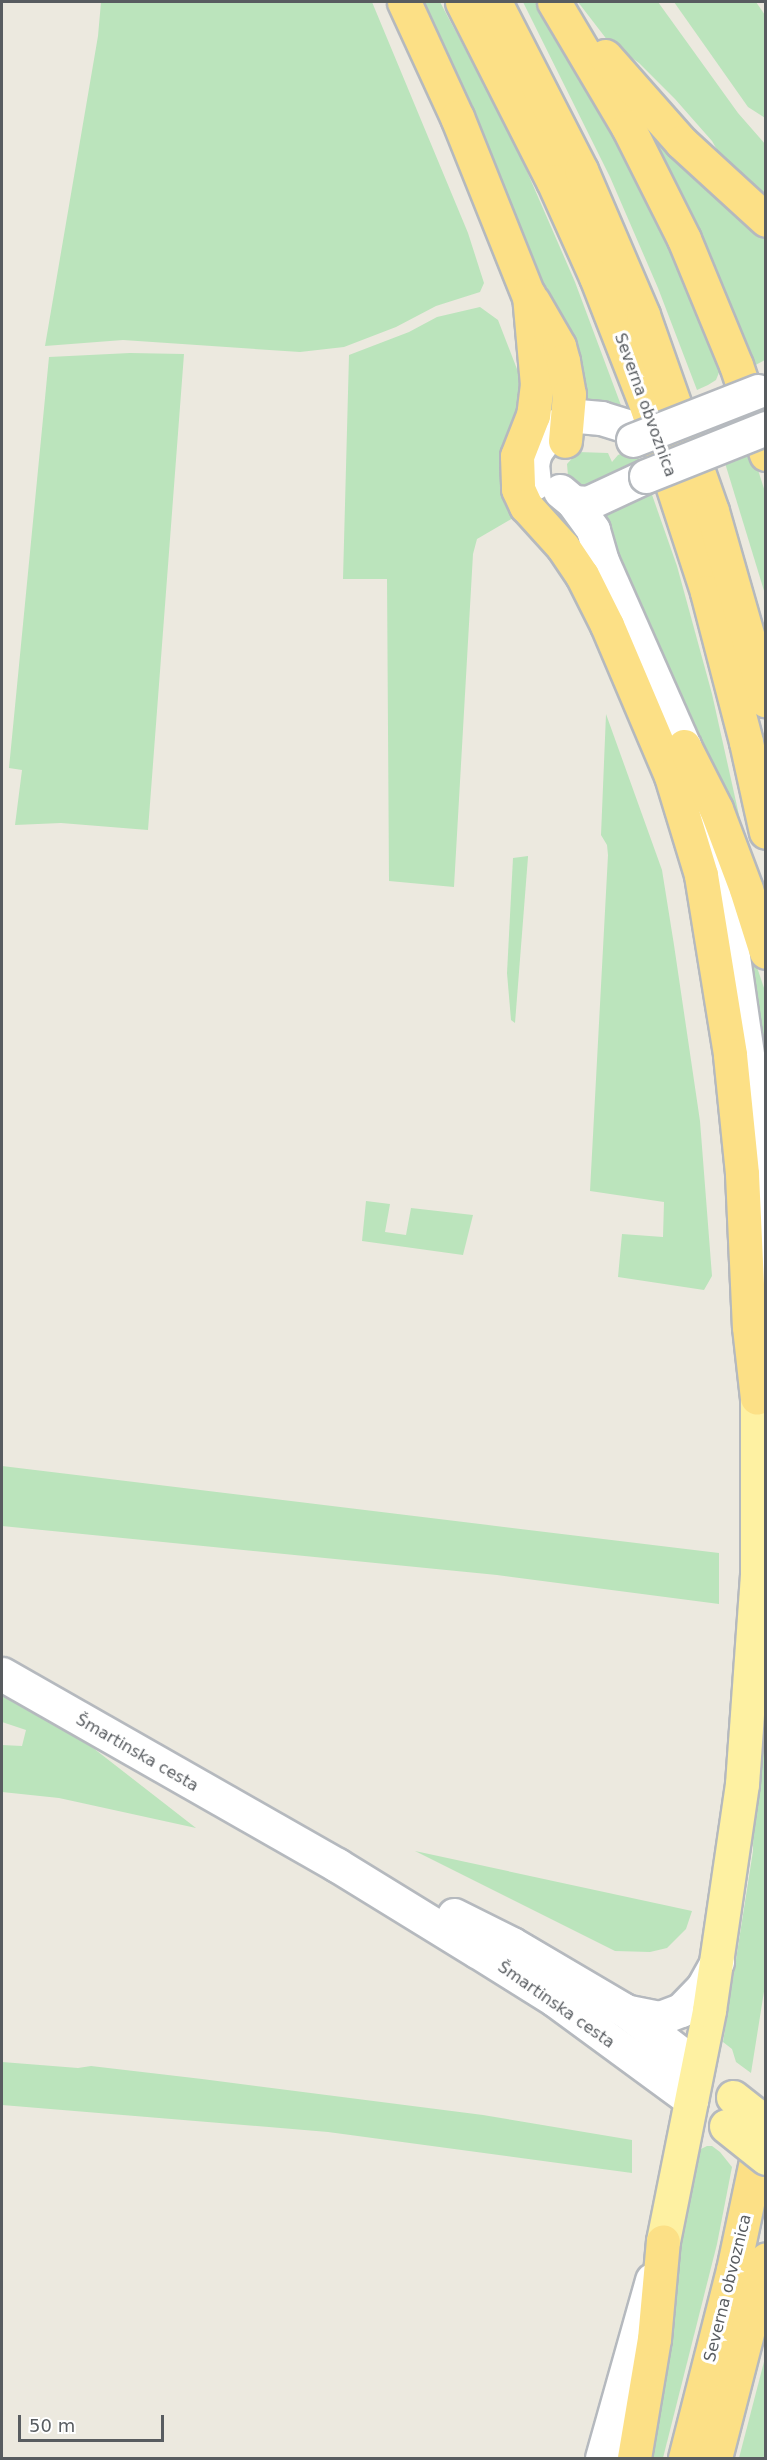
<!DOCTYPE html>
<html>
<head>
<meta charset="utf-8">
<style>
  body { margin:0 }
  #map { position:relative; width:767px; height:2460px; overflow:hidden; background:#ece9df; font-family:"DejaVu Sans",sans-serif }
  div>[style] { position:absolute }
  .green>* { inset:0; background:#bbe4bc }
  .roads { filter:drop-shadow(2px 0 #b5b9be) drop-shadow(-2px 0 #b5b9be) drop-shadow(0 2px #b5b9be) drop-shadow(0 -2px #b5b9be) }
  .secondary>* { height:33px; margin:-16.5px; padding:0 16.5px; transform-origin:16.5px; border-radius:16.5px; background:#fff }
  .primary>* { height:33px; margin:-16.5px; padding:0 16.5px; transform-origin:16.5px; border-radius:16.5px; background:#fef1a2 }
  .highway>* { height:33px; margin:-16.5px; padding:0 16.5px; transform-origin:16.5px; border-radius:16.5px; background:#fce086 }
  .bridges { filter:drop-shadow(2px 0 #b5b9be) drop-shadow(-2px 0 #b5b9be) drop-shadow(0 2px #b5b9be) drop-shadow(0 -2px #b5b9be) }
  .secondary-bridge>* { height:33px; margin:-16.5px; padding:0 16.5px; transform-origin:16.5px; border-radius:16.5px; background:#fff }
  .primary-bridge>* { height:33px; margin:-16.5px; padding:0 16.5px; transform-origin:16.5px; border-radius:16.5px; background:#fef1a2 }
  span { translate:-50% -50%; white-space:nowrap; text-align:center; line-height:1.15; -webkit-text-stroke:6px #fff; paint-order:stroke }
  .street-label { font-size:16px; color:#585c60 }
  .frame { position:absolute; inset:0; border:3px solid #585c60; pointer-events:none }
  .scale { position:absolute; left:18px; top:2415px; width:146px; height:27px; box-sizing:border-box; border:3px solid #585c60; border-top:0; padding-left:8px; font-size:18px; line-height:21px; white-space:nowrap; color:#585c60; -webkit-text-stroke:4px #fff; paint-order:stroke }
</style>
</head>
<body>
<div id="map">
  <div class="green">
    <i style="clip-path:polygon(101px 2px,372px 2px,468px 233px,484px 283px,480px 292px,436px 306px,396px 327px,344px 347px,300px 352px,123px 340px,45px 346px,98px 36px)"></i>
    <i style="clip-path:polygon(422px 2px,440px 2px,512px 137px,575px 282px,625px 416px,588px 408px,485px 137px)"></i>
    <i style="clip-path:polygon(523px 2px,544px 2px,655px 204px,720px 370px,716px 380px,708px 385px,697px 390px,658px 288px,610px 177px)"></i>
    <i style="clip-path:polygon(578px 2px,658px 2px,738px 113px,765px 144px,765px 206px,727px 167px,712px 141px,675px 99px,639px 63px,608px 41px)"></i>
    <i style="clip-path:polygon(674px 2px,756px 2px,765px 15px,765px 118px,748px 107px)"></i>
    <i style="clip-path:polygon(623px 93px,765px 230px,765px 360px,750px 368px)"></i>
    <i style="clip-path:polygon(480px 307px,498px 320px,522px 382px,520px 514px,477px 539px,473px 554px,454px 887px,389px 881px,387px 579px,343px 579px,349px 355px,409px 332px,437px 317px)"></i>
    <i style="clip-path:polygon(130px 353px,184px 354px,148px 830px,61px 823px,15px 825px,22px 770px,9px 768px,49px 357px)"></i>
    <i style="clip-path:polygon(636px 448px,641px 463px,604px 477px,606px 481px,582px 488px,568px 476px,567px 464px,578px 452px,608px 453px,612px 462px,618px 455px)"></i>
    <i style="clip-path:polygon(752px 451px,765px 492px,765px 594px,725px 463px)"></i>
    <i style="clip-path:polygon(650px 489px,677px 566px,712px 694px,749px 860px,596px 515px)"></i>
    <i style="clip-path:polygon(606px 714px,662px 870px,674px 945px,700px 1121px,712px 1276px,704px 1290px,618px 1277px,622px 1234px,663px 1237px,664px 1202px,590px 1191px,608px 855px,607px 845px,601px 835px)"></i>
    <i style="clip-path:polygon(528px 856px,528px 857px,515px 1023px,511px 1020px,507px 973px,513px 858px)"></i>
    <i style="clip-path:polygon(736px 905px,765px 991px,765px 1144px)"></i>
    <i style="clip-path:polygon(366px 1201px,390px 1204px,385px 1232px,406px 1235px,411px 1208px,473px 1215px,463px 1255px,362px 1241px)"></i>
    <i style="clip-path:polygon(2px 1466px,719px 1553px,719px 1604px,497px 1575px,2px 1526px)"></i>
    <i style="clip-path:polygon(765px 1607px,766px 1979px,751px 2073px,736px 2062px,732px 2049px,723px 2042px,753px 1851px,754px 1770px)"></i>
    <i style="clip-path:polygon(2px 1689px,79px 1737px,196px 1828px,59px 1798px,2px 1792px,2px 1745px,22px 1746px,26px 1730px,2px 1722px)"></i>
    <i style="clip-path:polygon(415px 1851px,692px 1911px,686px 1929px,667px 1948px,650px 1952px,615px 1951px)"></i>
    <i style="clip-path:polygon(2px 2062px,78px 2068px,91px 2066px,202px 2079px,483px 2115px,632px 2140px,632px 2173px,328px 2132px,2px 2105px)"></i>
    <i style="clip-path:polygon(707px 2146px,712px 2146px,720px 2152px,732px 2167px,717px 2244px,663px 2458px,648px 2458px,693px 2153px)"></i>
    <i style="clip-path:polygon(765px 2358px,765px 2458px,739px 2458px)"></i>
  </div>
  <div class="roads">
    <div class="secondary">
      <i style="left:534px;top:483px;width:19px;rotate:-96deg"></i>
      <i style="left:532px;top:464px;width:12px;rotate:-76deg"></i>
      <i style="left:535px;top:452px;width:31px;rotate:-54deg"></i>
      <i style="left:553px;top:427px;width:27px;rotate:-24deg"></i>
      <i style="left:578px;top:416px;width:23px;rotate:5deg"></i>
      <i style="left:601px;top:418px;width:28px;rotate:17deg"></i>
      <i style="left:560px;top:491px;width:17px;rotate:40deg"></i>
      <i style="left:573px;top:502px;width:15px;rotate:4deg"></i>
      <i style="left:588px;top:503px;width:64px;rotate:-25deg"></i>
      <i style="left:573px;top:502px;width:34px;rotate:54deg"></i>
      <i style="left:593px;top:530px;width:32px;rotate:74deg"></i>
      <i style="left:602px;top:561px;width:202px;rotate:66.1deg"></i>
      <i style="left:684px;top:746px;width:153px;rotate:74.9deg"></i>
      <i style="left:724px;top:894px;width:210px;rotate:81.8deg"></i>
      <i style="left:754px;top:1102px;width:164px;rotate:86.5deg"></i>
      <i style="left:764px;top:1266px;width:64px;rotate:89.1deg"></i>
      <i style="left:765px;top:1330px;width:22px;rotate:98deg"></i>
      <i style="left:2px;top:1674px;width:386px;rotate:29.7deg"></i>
      <i style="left:337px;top:1865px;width:164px;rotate:31.6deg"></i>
      <i style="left:477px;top:1951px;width:92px;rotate:32.1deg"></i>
      <i style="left:555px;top:2000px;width:169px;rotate:36.3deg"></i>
      <i style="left:454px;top:1915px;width:65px;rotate:26.6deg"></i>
      <i style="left:512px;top:1944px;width:130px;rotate:30.5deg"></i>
      <i style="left:624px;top:2010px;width:92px;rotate:37.5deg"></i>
      <i style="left:629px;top:2012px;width:32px;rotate:11deg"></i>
      <i style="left:660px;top:2018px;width:22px;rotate:-21deg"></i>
      <i style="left:681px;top:2010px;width:32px;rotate:-46deg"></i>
      <i style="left:703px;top:1987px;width:29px;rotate:-61deg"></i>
      <i style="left:602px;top:2458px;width:185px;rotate:-74.3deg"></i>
    </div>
    <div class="primary">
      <i style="left:663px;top:2241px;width:236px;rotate:-78.7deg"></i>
      <i style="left:709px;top:2010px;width:228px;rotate:-81.7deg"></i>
      <i style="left:742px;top:1784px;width:209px;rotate:-85.9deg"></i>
      <i style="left:757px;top:1576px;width:178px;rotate:-90deg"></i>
    </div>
    <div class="highway">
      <i style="left:404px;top:2px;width:127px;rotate:65.3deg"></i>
      <i style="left:457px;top:117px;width:213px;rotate:68.2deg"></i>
      <i style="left:462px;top:2px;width:201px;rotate:63.1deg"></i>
      <i style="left:553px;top:181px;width:105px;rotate:65.9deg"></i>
      <i style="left:596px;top:277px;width:141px;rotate:68.7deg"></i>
      <i style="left:647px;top:408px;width:194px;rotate:71.9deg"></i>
      <i style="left:707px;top:592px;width:155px;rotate:75.4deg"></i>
      <i style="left:746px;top:742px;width:92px;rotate:77.5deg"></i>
      <i style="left:495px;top:2px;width:189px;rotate:62.9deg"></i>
      <i style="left:581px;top:170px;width:158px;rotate:66.8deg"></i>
      <i style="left:643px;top:315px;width:208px;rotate:70.6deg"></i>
      <i style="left:712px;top:511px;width:197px;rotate:74.1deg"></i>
      <i style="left:554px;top:2px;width:145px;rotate:59.4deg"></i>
      <i style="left:628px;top:127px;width:125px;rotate:63.4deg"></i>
      <i style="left:684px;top:239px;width:136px;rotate:67.6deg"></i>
      <i style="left:736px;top:365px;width:94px;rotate:71.4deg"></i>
      <i style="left:605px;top:56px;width:115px;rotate:48.5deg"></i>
      <i style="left:681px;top:142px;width:115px;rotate:42.5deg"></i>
      <i style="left:529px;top:295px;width:89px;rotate:84.9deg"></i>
      <i style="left:537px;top:384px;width:31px;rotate:97deg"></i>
      <i style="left:533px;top:415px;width:44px;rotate:111.3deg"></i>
      <i style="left:517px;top:456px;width:33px;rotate:88deg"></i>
      <i style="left:518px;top:489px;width:19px;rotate:65deg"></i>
      <i style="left:526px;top:506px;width:55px;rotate:47.9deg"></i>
      <i style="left:563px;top:547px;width:34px;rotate:56deg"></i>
      <i style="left:582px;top:575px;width:56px;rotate:63.4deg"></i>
      <i style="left:607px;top:625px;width:164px;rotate:67deg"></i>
      <i style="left:671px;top:776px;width:103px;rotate:73.1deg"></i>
      <i style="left:701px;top:875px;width:182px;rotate:80.8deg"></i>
      <i style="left:730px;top:1055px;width:120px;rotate:84.2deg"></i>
      <i style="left:742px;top:1174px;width:153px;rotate:87.4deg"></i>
      <i style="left:749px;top:1327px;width:71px;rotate:83.6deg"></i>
      <i style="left:533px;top:301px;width:52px;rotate:60deg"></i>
      <i style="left:559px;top:346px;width:16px;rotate:75deg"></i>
      <i style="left:563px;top:361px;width:34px;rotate:80deg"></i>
      <i style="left:569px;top:394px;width:47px;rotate:94.9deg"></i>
      <i style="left:684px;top:746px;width:71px;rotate:63.1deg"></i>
      <i style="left:716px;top:809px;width:85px;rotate:69.4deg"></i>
      <i style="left:746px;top:889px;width:66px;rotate:72.4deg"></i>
      <i style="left:634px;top:2458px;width:121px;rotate:-80.5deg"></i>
      <i style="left:654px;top:2339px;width:98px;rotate:-84.8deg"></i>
      <i style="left:685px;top:2458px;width:194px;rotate:-75.7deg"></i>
      <i style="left:733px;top:2270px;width:145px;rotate:-78.1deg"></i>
      <i style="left:715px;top:2458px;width:205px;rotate:-75.6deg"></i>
    </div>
  </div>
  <div class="bridges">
    <div class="secondary-bridge">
      <i style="left:633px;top:440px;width:134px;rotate:-21.4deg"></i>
      <i style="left:646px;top:476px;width:129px;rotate:-21.8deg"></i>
    </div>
    <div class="primary-bridge">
      <i style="left:733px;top:2097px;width:42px;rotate:38.2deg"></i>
      <i style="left:726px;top:2126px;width:51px;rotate:38.7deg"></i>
    </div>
  </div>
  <div class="street-label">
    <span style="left:645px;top:405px;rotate:70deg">Severna obvoznica</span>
    <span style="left:137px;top:1753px;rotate:30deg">Šmartinska cesta</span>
    <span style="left:556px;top:2005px;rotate:35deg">Šmartinska cesta</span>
    <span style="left:728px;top:2288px;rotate:-76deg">Severna obvoznica</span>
  </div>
  <div class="frame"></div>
  <div class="scale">50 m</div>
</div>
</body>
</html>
